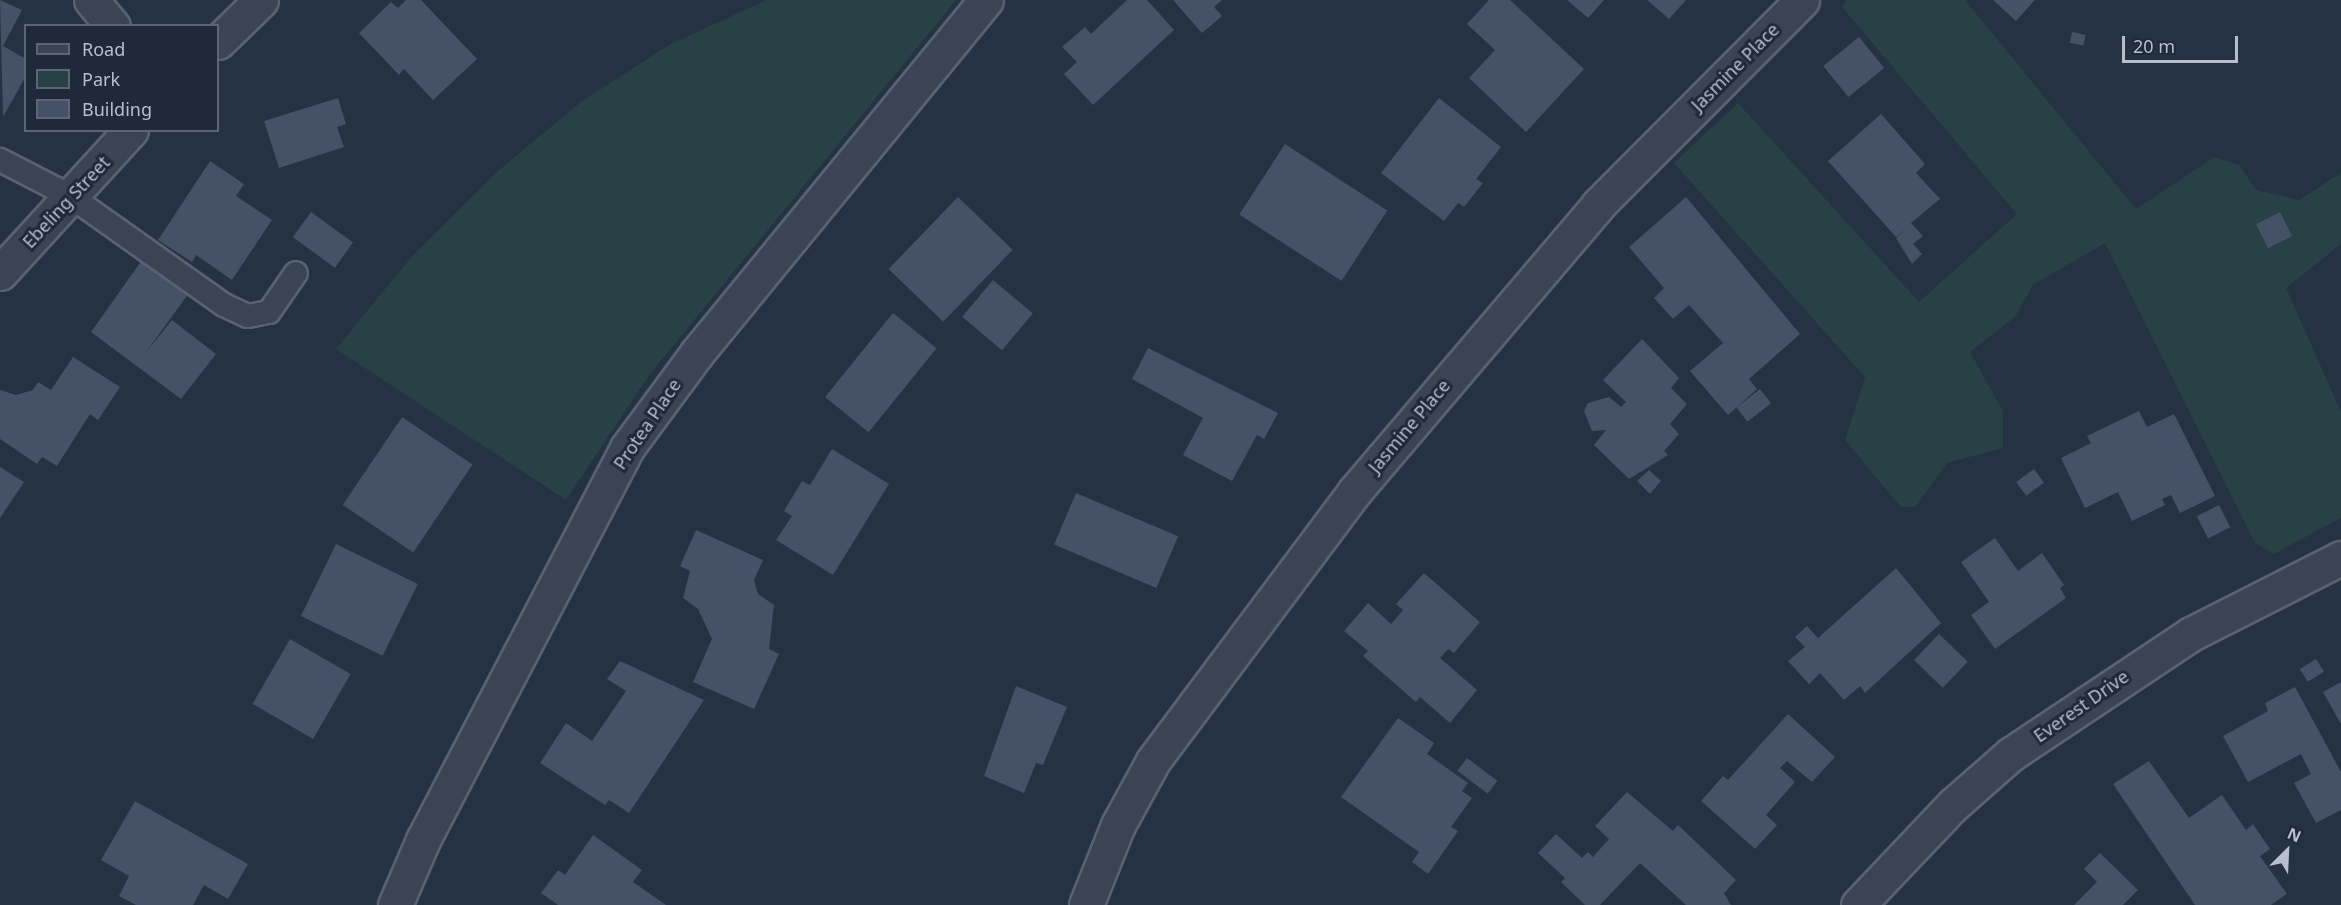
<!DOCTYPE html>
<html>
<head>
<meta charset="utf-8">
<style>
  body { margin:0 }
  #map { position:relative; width:2341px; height:905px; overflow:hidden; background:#253244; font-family:"Noto Sans",sans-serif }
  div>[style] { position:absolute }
  .green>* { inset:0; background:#274145 }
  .building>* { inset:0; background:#445166; transform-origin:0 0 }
  .roads { filter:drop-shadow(2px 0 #586271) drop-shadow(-2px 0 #586271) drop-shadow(0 2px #586271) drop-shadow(0 -2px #586271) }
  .lane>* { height:22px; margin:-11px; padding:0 11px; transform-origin:11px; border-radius:11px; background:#3a4453 }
  .street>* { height:33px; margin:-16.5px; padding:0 16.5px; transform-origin:16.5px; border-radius:16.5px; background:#3a4453 }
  span { translate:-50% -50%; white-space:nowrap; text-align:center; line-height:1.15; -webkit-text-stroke:6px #1e2939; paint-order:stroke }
  .street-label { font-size:18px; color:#b7bfcd }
  .legend { position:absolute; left:24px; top:24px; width:195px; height:108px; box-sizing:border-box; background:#1e2939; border:2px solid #5b6574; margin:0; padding:8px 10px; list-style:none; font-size:18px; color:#b7bfcd }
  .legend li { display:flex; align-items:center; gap:12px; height:30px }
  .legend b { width:30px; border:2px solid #5b6574 }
  .north { position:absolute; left:2257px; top:821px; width:60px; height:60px; -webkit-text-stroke:4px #1e2939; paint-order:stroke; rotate:24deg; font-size:16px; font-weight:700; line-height:24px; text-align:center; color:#b7bfcd }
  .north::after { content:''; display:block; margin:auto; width:21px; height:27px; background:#b7bfcd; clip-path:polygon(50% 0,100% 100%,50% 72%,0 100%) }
  .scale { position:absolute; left:2122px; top:36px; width:116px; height:27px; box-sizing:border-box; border:3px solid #b7bfcd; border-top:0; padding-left:8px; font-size:18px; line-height:21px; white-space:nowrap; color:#b7bfcd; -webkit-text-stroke:4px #1e2939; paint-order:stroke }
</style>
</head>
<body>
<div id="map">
  <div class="green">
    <i style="clip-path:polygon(766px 0,956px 0,650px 374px,566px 500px,336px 349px,413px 255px,499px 170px,581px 102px,669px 45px)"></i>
    <i style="clip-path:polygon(1847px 0,1965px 0,2136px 209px,2214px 157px,2239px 165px,2256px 190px,2299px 200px,2341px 173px,2341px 244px,2286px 288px,2341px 412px,2341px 518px,2274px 554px,2255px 543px,2105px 243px,2033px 285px,2015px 317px,1970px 352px,2003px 411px,2003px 448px,1947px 463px,1915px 507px,1901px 507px,1845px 440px,1865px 377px,1674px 163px,1738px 103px,1919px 302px,2017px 214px,1842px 7px)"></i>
  </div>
  <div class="building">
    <i style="clip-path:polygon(0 0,22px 10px,3px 46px,26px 59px,26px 76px,3px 117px)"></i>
    <i style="clip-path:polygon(406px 0,421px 0,477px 59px,433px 100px,404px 69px,399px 75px,359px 33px,391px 2px,398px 8px)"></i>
    <i style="clip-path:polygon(1127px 0,1147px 0,1174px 30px,1093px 105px,1064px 74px,1077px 62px,1062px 47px,1085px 27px,1091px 34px)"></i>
    <i style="clip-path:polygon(1173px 0,1222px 0,1214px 7px,1222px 16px,1202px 33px)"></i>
    <i style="clip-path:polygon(1489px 0,1510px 0,1584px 69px,1526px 132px,1469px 78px,1495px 50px,1467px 24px)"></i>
    <i style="clip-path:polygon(1567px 0,1604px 0,1588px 18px)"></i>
    <i style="clip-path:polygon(1647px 0,1686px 0,1669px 19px)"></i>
    <i style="clip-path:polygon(1993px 0,2035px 0,2016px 21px)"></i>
    <i style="left:2072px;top:32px;width:14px;height:11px;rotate:12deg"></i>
    <i style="left:1859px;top:37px;width:40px;height:46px;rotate:51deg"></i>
    <i style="clip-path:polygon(338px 98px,346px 124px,337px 127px,344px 147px,279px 168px,264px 121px)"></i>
    <i style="clip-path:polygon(1439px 98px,1501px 147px,1476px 179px,1483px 183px,1464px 207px,1458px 203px,1444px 221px,1381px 173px)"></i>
    <i style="clip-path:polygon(1881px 114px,1925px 164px,1916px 173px,1940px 199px,1911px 223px,1923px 236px,1913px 244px,1922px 254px,1912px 264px,1896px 238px,1907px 228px,1896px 237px,1828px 161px)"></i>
    <i style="left:1285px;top:144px;width:122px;height:84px;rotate:33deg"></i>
    <i style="clip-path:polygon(210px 161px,244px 184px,236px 196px,272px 220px,232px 280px,196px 255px,192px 262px,158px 240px)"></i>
    <i style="left:958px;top:197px;width:76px;height:100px;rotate:44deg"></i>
    <i style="clip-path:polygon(1686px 197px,1800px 334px,1749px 379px,1757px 389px,1728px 415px,1690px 371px,1723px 343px,1689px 305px,1673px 319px,1654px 298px,1664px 288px,1629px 247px)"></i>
    <i style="left:311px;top:212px;width:52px;height:31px;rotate:36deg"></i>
    <i style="left:2280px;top:212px;width:27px;height:27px;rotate:63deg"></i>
    <i style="clip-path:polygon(142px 260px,189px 293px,144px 355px,172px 320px,216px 354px,181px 399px,91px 332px)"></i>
    <i style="left:993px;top:280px;width:52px;height:48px;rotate:40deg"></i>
    <i style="left:893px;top:313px;width:56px;height:108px;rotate:39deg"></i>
    <i style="clip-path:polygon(1642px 339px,1679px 378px,1671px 388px,1687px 404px,1670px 424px,1679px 434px,1664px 451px,1668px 455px,1629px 479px,1594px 445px,1606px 430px,1592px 431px,1584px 411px,1588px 403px,1609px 397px,1621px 407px,1626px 402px,1603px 380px)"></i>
    <i style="clip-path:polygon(1148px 348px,1278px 413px,1264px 439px,1257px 435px,1232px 481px,1183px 455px,1203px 418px,1132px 379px)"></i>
    <i style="clip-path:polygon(73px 357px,120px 387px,98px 420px,90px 414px,57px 466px,42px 457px,37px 464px,0 439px,0 390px,16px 395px,33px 390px,38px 382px,51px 390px)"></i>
    <i style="left:1760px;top:389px;width:18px;height:30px;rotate:52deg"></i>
    <i style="clip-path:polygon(2139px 411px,2147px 427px,2174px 414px,2215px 496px,2180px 513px,2171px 495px,2162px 499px,2165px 505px,2132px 521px,2118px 492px,2085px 508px,2061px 458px,2091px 443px,2087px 436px)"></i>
    <i style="left:402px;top:417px;width:85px;height:106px;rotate:34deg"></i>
    <i style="clip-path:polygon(832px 449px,889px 484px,833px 575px,776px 540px,792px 516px,784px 511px,802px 481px,810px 485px)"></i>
    <i style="clip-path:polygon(0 467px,24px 482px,0 518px)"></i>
    <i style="left:2034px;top:469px;width:17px;height:22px;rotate:54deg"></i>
    <i style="clip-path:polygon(1649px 470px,1661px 481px,1650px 494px,1637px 481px)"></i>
    <i style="left:1076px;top:493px;width:111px;height:56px;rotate:23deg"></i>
    <i style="left:2219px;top:505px;width:25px;height:25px;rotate:63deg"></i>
    <i style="clip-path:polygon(696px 530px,763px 560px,754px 580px,758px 594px,774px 605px,769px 649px,779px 654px,754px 709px,693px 682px,712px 639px,698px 609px,683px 598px,690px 571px,680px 566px)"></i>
    <i style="clip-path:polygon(1995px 538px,2018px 571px,2042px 553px,2064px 585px,2060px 588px,2066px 598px,1995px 649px,1971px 615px,1989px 602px,1961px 562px)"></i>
    <i style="left:336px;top:544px;width:91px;height:80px;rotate:26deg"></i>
    <i style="clip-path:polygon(1896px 568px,1941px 623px,1865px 693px,1860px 686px,1844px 700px,1820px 673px,1809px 684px,1788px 661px,1805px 647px,1795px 637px,1807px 626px,1818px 638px)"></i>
    <i style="clip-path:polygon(1424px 573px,1480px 622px,1454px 653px,1448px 649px,1440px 658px,1477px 690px,1450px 723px,1420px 697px,1416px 702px,1363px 656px,1368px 651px,1344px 631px,1368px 603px,1391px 624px,1403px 610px,1396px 604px)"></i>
    <i style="left:1939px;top:634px;width:40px;height:36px;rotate:44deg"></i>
    <i style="left:290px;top:639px;width:70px;height:75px;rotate:30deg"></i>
    <i style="left:2316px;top:659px;width:15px;height:19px;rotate:58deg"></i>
    <i style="clip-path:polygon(620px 661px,704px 700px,629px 813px,609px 800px,605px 805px,540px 763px,566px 723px,592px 741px,626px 691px,607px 679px)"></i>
    <i style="clip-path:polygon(2341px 682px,2341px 724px,2323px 692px)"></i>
    <i style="clip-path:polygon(1016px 686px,1067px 707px,1043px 765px,1036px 763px,1024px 793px,984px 776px)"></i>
    <i style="clip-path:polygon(2295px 687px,2341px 772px,2341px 810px,2316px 823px,2294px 783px,2311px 774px,2301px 754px,2248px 782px,2223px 736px,2268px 711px,2265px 703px)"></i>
    <i style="clip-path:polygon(1788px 714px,1835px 757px,1812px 782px,1787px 761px,1780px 768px,1795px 782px,1766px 815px,1777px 825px,1755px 849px,1701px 801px,1723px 776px,1728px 780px)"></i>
    <i style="clip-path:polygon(1398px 718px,1434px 743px,1427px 754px,1468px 783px,1462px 791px,1472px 798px,1451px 827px,1458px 831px,1428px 874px,1412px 862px,1419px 852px,1341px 797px)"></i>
    <i style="left:1467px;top:758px;width:38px;height:16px;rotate:37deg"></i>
    <i style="clip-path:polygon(2149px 761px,2189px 818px,2222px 795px,2246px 830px,2253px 824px,2270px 849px,2260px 856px,2287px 894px,2271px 905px,2195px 905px,2113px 784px)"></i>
    <i style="clip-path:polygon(1627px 792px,1673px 831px,1678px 825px,1736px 880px,1724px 893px,1731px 905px,1686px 905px,1640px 863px,1600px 905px,1585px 905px,1561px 882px,1565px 878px,1538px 853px,1556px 834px,1582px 858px,1588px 852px,1593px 857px,1609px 839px,1595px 826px)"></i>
    <i style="clip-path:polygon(135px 801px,248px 864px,228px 899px,204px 885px,193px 905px,136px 905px,119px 896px,129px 876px,101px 860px)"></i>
    <i style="clip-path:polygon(593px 835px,642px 870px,633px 882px,666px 905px,558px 905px,541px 893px,558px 870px,565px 875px)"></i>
    <i style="clip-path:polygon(2100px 853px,2138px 890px,2123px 905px,2074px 905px,2097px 882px,2084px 869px)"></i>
  </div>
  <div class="roads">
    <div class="lane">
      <i style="left:0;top:160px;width:79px;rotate:27.2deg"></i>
      <i style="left:70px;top:196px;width:189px;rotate:35.3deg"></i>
      <i style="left:224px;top:305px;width:26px;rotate:25deg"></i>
      <i style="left:248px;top:316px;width:21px;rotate:-11deg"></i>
      <i style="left:269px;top:312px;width:47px;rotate:-55.3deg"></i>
    </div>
    <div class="street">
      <i style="left:91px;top:0;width:34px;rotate:50deg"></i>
      <i style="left:218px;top:42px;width:60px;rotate:-44.3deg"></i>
      <i style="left:0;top:273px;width:194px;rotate:-47.5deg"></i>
      <i style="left:395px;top:905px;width:71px;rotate:-66.7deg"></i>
      <i style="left:423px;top:840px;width:442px;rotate:-62.5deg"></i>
      <i style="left:627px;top:448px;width:118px;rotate:-53.6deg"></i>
      <i style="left:697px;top:353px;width:456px;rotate:-50.7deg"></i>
      <i style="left:1086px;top:905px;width:86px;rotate:-68.2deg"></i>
      <i style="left:1118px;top:825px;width:73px;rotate:-61.3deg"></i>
      <i style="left:1153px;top:761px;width:337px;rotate:-53.2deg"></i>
      <i style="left:1355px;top:491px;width:375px;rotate:-49.6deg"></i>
      <i style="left:1598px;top:205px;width:289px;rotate:-45.1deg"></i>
      <i style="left:1858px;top:905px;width:138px;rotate:-46.5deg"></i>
      <i style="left:1953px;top:805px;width:77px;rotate:-41.3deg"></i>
      <i style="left:2011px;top:754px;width:216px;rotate:-33.7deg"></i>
      <i style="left:2191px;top:634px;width:168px;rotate:-26.9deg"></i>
    </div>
  </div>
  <div class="street-label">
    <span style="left:1735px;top:67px;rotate:-45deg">Jasmine Place</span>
    <span style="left:66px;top:202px;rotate:-47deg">Ebeling Street</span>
    <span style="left:647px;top:424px;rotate:-56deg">Protea Place</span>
    <span style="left:1409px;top:426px;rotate:-50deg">Jasmine Place</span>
    <span style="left:2081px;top:706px;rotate:-35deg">Everest Drive</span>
  </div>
  <ul class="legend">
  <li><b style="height:8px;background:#3a4453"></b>Road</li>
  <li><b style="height:16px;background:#274145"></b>Park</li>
  <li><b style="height:16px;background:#445166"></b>Building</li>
  </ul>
  <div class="north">N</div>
  <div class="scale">20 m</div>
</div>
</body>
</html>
